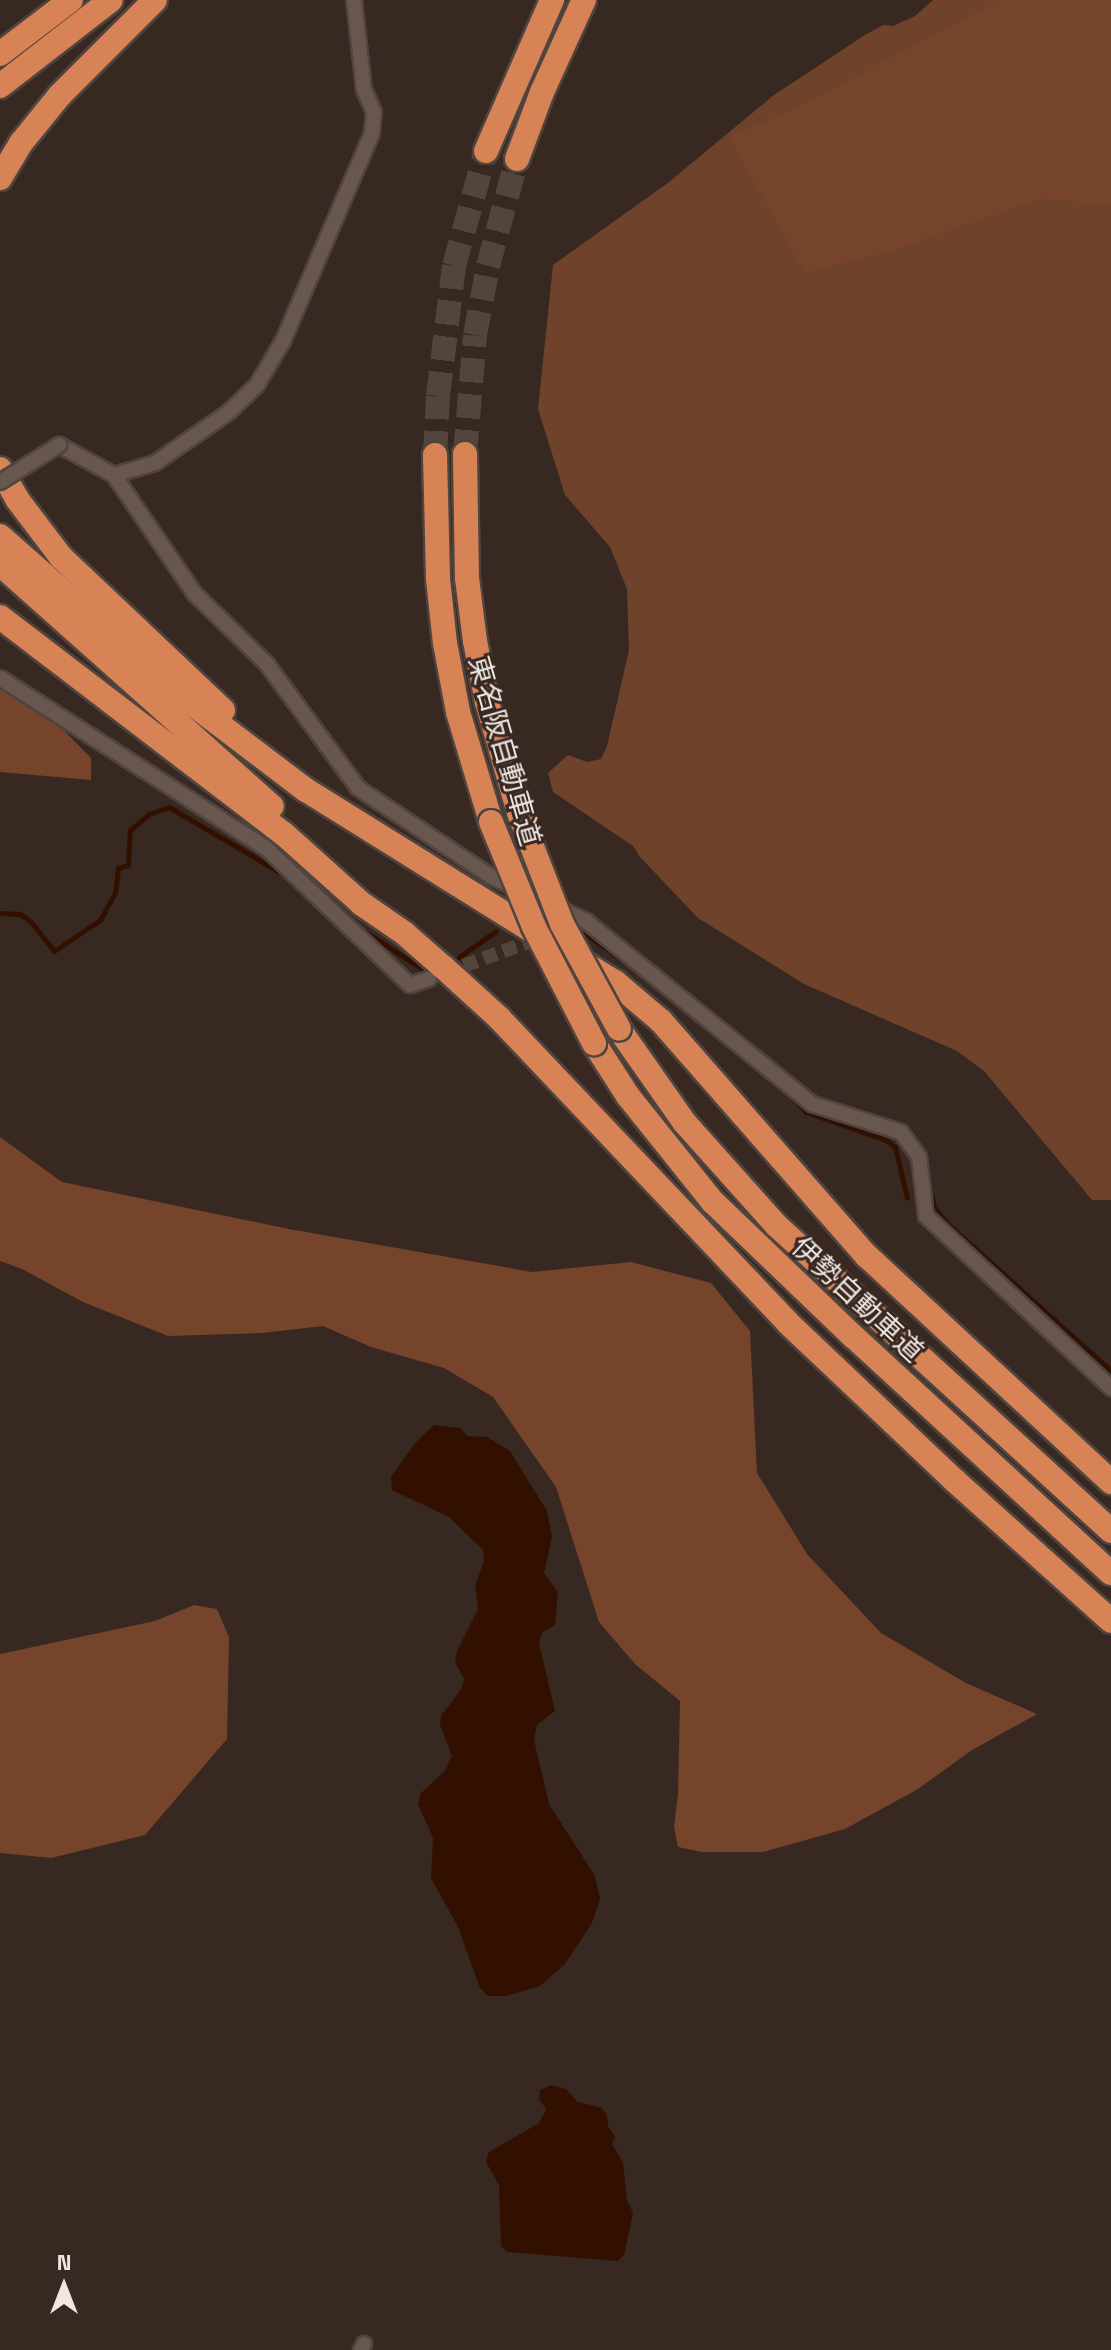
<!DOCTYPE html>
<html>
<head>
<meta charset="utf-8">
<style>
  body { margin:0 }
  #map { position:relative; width:1111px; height:2350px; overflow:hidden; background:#372821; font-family:"Space Grotesk","Noto Sans JP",sans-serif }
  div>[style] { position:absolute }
  .green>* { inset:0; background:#6e422b }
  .forest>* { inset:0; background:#76442a }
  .water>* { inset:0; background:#321000 }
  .stream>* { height:5px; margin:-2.5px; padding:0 2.5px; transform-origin:2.5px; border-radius:2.5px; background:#321000 }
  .minor-tunnel>* { height:14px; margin-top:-7px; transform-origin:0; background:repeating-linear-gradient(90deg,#53443e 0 14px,transparent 0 21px) }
  .motorway-tunnel>* { height:24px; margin-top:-12px; transform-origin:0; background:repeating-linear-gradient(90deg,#53443e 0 24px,transparent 0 36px) }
  .roads { filter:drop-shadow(2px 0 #50443e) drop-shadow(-2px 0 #50443e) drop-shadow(0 2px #50443e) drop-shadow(0 -2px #50443e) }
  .minor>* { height:14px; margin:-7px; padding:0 7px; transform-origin:7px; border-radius:7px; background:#68574f }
  .motorway>* { height:24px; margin:-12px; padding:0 12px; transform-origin:12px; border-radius:12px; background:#d88356 }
  .bridges { filter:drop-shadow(2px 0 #50443e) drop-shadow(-2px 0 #50443e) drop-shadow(0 2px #50443e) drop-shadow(0 -2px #50443e) }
  .minor-bridge>* { height:14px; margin:-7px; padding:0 7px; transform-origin:7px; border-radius:7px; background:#68574f }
  .motorway-bridge>* { height:24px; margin:-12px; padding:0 12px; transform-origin:12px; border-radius:12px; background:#d88356 }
  span { translate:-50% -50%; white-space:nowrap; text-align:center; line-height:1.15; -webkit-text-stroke:6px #372821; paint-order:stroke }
  .street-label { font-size:28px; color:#f0e6e1 }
  .north { position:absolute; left:24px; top:2246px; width:80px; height:80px; -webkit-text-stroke:6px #372821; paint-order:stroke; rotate:0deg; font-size:22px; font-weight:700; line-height:32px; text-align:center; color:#f0e6e1 }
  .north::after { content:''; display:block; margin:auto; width:28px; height:36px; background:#f0e6e1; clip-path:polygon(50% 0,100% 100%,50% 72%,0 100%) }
</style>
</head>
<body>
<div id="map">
  <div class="green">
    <i style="clip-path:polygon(933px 0,1111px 0,1111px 1200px,1092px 1200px,984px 1071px,957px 1051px,804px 984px,698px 918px,640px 857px,633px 846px,553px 792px,548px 773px,568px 755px,587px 762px,601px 759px,607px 746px,629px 650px,627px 589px,610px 547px,565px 495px,538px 409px,553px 265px,669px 182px,774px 95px,865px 35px,883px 25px,893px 26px,915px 16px)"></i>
  </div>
  <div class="forest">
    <i style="clip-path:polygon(999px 0,1111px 0,1111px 205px,1040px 199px,888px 252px,805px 273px,729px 138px,813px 99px)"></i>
    <i style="clip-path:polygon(0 674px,43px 709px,91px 758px,91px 780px,0 772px)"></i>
    <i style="clip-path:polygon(0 1137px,62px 1182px,289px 1229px,532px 1272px,631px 1262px,711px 1283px,750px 1331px,757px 1473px,807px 1554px,881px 1633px,966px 1683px,1037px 1714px,972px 1750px,918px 1789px,845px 1829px,763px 1852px,702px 1852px,678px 1847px,674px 1827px,678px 1794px,680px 1701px,635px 1664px,599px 1622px,556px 1487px,493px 1397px,444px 1368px,371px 1347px,323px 1326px,262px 1333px,168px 1336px,83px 1302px,22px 1269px,0 1261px)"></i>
    <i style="clip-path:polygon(194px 1605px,217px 1609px,229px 1637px,227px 1739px,145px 1835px,51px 1858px,0 1853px,0 1654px,155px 1621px)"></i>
  </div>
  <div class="water">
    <i style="clip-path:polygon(434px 1425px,460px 1428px,467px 1436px,487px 1437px,510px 1451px,547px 1511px,552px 1537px,544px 1573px,558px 1592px,555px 1625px,542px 1633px,539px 1643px,555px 1711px,537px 1725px,534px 1740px,549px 1804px,595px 1876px,600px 1899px,592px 1923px,565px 1964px,540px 1986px,506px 1996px,488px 1996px,480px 1988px,458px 1927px,431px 1878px,433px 1838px,418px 1804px,421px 1793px,444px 1772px,452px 1756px,440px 1725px,441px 1716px,462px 1688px,464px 1679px,455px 1662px,457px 1651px,478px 1609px,475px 1585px,484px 1562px,483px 1550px,449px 1517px,392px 1490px,391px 1477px,416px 1442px)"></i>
    <i style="clip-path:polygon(551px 2085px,566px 2089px,578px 2102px,602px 2108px,607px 2115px,608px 2126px,615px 2137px,612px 2144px,623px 2162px,627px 2200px,633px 2213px,624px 2255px,618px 2261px,507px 2252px,501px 2246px,499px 2185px,486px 2162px,489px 2152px,539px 2123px,546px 2109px,539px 2099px,540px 2090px)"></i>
  </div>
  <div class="stream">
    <i style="left:0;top:913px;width:20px;rotate:3deg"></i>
    <i style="left:20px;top:914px;width:12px;rotate:35deg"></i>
    <i style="left:30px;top:921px;width:38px;rotate:51deg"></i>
    <i style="left:54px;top:951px;width:55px;rotate:-34deg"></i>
    <i style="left:100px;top:920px;width:31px;rotate:-61deg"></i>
    <i style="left:115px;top:893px;width:25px;rotate:-83deg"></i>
    <i style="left:118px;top:868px;width:10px;rotate:-17deg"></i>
    <i style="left:128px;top:865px;width:35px;rotate:-87deg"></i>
    <i style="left:130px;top:830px;width:25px;rotate:-40deg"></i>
    <i style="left:149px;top:814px;width:21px;rotate:-19deg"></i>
    <i style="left:169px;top:807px;width:138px;rotate:30.5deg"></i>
    <i style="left:571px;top:923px;width:85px;rotate:35.9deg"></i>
    <i style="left:358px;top:927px;width:86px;rotate:33.1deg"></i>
    <i style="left:459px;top:957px;width:45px;rotate:-35.1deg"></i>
    <i style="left:785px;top:1090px;width:30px;rotate:46deg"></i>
    <i style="left:806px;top:1112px;width:85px;rotate:19.3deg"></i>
    <i style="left:886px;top:1140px;width:11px;rotate:38deg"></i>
    <i style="left:895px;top:1147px;width:52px;rotate:76.8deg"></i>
    <i style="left:932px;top:1197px;width:11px;rotate:80deg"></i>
    <i style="left:934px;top:1208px;width:23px;rotate:49deg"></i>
    <i style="left:949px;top:1225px;width:218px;rotate:42deg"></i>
  </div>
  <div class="minor-tunnel">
    <i style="left:444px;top:973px;width:108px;rotate:-20.1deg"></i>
  </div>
  <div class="motorway-tunnel">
    <i style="left:465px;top:454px;width:119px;rotate:-85.2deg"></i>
    <i style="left:475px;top:335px;width:70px;rotate:-79.3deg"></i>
    <i style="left:488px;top:266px;width:111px;rotate:-74.8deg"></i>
    <i style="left:435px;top:455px;width:59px;rotate:-87.1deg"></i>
    <i style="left:438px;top:396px;width:131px;rotate:-83deg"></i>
    <i style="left:454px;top:266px;width:119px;rotate:-74.5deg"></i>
  </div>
  <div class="roads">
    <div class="minor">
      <i style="left:59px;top:445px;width:63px;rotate:28.6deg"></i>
      <i style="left:114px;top:475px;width:43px;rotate:-16.3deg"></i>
      <i style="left:155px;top:463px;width:90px;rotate:-34.6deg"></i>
      <i style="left:229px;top:412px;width:39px;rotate:-44deg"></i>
      <i style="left:257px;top:385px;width:51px;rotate:-59.4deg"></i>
      <i style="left:283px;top:341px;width:226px;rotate:-66.8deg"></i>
      <i style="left:372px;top:133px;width:21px;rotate:-85deg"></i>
      <i style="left:374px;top:112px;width:24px;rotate:-114deg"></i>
      <i style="left:364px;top:90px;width:91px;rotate:-96.3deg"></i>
      <i style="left:114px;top:475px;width:144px;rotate:55.8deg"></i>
      <i style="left:195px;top:594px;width:99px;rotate:44.2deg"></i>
      <i style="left:266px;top:663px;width:155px;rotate:53.6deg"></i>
      <i style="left:358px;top:788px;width:161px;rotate:33.6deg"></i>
      <i style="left:492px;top:877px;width:104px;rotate:25.1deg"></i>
      <i style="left:586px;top:921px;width:291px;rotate:39deg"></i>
      <i style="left:812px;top:1104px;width:93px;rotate:17.5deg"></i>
      <i style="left:901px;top:1132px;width:31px;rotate:54deg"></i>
      <i style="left:919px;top:1157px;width:59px;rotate:83.2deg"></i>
      <i style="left:926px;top:1216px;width:253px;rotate:42.9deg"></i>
      <i style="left:0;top:678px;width:316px;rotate:32.6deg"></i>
      <i style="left:266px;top:848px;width:199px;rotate:43.6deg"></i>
      <i style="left:410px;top:985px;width:20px;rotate:-18deg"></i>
      <i style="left:361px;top:2350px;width:7px;rotate:-63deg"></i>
    </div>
    <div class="motorway">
      <i style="left:0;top:54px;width:89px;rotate:-37.3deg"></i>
      <i style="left:0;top:86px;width:140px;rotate:-37.8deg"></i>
      <i style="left:486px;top:151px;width:165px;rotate:-66.4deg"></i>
      <i style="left:517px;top:159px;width:72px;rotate:-69.5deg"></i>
      <i style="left:542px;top:92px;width:101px;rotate:-65.5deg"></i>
      <i style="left:0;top:178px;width:41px;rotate:-59deg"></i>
      <i style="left:21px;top:143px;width:62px;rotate:-50.9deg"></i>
      <i style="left:60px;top:95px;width:134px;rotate:-45deg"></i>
      <i style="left:465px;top:454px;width:124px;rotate:89.1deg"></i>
      <i style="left:467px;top:578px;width:64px;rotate:82.8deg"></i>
      <i style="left:475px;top:641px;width:62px;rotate:78.9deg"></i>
      <i style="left:487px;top:702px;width:116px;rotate:73.9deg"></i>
      <i style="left:435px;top:455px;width:124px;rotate:88.6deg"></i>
      <i style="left:438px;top:579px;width:64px;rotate:83.8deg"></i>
      <i style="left:445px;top:643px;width:70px;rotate:79.3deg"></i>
      <i style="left:458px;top:712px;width:115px;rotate:73.3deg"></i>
      <i style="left:0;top:469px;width:34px;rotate:60deg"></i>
      <i style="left:17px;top:499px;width:73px;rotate:52.8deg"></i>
      <i style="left:61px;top:557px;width:223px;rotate:43.4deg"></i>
      <i style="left:0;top:536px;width:237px;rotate:41.4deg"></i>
      <i style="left:178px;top:693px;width:161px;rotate:37.2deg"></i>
      <i style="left:306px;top:790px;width:364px;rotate:31.9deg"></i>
      <i style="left:615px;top:982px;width:60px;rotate:40.3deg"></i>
      <i style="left:661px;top:1021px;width:313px;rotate:48.8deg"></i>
      <i style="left:867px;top:1256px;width:333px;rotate:42.8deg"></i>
      <i style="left:0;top:564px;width:364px;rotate:41.7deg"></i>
      <i style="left:0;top:617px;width:357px;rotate:37.4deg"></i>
      <i style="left:284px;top:834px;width:105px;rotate:41.9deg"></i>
      <i style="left:362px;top:904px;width:51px;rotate:34.6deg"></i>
      <i style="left:404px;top:933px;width:52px;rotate:41.1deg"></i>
      <i style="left:443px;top:967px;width:76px;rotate:42.3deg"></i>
      <i style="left:499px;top:1018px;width:420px;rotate:46.5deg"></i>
      <i style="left:788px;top:1323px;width:228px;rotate:43.4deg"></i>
      <i style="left:954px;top:1480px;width:211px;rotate:41.9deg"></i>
      <i style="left:619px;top:1029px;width:113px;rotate:55deg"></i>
      <i style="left:684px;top:1122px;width:138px;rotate:48.2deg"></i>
      <i style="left:776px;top:1225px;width:454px;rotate:42.4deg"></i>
      <i style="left:594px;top:1043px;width:63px;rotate:57.3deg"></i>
      <i style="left:628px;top:1096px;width:136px;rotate:51.3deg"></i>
      <i style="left:713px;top:1202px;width:195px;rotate:43.8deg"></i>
      <i style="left:854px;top:1337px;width:349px;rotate:42.6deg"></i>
    </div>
  </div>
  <div class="bridges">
    <div class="minor-bridge">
      <i style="left:0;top:482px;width:70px;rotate:-32.1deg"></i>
    </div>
    <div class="motorway-bridge">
      <i style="left:519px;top:813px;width:119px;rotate:68.8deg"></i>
      <i style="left:562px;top:924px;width:119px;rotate:61.5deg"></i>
      <i style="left:491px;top:822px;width:113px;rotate:67.7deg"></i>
      <i style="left:534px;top:927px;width:131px;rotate:62.7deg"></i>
    </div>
  </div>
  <div class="street-label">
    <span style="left:505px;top:751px;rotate:74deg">東名阪自動車道</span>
    <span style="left:858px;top:1299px;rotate:43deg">伊勢自動車道</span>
  </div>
  <div class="north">N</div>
</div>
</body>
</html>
